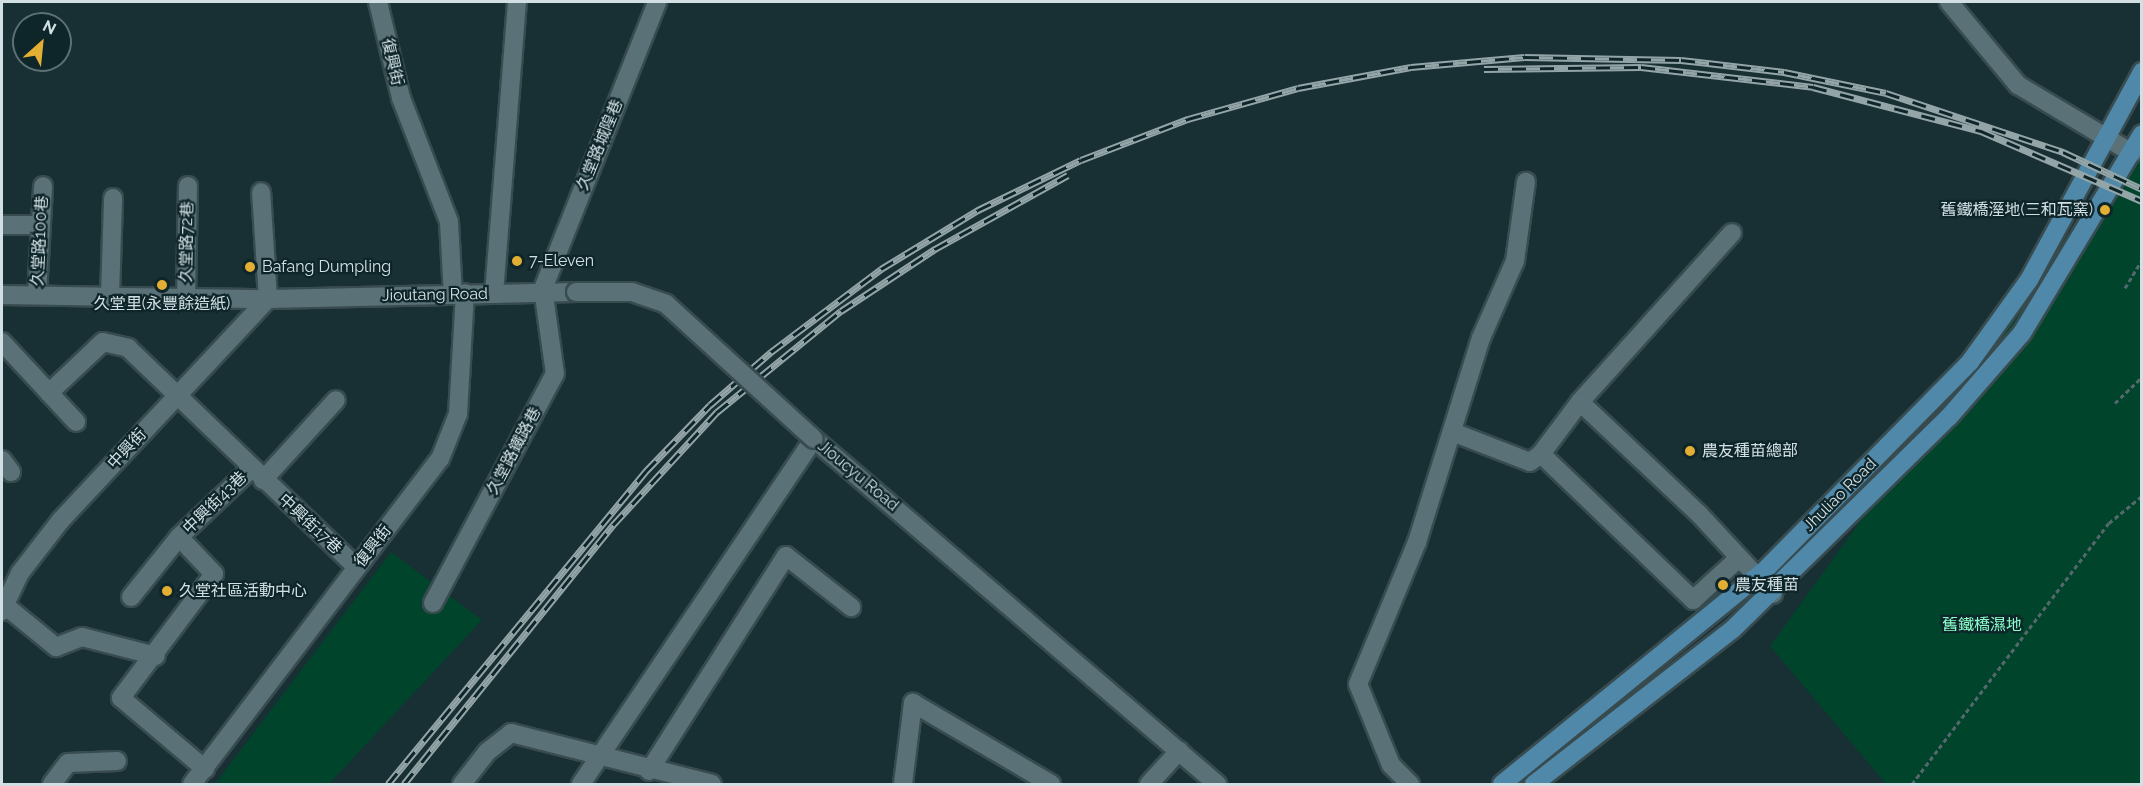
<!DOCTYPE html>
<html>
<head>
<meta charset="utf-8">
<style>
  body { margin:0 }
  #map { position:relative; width:2143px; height:786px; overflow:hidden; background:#182f34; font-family:Raleway,"Noto Sans TC",sans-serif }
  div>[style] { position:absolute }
  .green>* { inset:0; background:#00442c }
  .path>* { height:3px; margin-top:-1.5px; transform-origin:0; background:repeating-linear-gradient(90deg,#55696d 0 4.5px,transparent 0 7.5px) }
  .roads { filter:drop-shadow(2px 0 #384b4f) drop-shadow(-2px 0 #384b4f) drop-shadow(0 2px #384b4f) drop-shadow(0 -2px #384b4f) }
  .minor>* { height:18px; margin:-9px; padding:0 9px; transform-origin:9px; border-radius:9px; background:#597177 }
  .major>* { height:18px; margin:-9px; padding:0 9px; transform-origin:9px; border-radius:9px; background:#4f88a8 }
  .rail>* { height:7px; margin-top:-3.5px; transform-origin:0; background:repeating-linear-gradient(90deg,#0e252a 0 14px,#94a5a8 0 28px); box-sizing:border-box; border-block:2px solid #94a5a8 }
  .bridges { filter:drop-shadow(2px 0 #384b4f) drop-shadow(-2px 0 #384b4f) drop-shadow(0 2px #384b4f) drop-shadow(0 -2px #384b4f) }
  .minor-bridge>* { height:18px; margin:-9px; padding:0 9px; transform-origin:9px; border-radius:9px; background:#597177 }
  .dots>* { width:16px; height:16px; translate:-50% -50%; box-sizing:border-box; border:3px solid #0e252a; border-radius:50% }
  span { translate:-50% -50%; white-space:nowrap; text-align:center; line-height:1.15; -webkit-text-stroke:4.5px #0e252a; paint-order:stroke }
  .street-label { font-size:16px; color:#d2e0e3 }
  .poi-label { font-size:16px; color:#d2e0e3 }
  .right { translate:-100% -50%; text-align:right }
  .left { translate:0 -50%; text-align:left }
  .park-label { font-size:16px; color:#8afec8 }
  .frame { position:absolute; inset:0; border:3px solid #d2e0e3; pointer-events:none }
  .north { position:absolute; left:12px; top:12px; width:60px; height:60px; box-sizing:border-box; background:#0e252a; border:2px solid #5c7074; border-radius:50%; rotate:27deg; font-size:16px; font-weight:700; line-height:24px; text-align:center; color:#d2e0e3 }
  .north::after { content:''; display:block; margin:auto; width:21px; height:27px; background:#e2af34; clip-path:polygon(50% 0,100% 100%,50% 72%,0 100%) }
</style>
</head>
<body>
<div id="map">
  <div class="green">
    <i style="clip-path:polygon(2141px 134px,2141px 784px,1886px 784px,1770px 646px)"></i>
    <i style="clip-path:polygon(391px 552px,482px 620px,329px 784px,215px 784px)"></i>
  </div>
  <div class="path">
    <i style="left:2125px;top:288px;width:33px;rotate:-59deg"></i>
    <i style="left:2115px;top:403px;width:37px;rotate:-44deg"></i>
    <i style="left:1912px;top:784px;width:327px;rotate:-53deg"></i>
    <i style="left:2109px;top:523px;width:43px;rotate:-39.3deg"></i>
  </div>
  <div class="roads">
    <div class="minor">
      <i style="left:378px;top:2px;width:99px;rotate:76.5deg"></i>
      <i style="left:401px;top:98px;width:133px;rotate:68.8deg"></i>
      <i style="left:449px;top:222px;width:73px;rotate:86.9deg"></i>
      <i style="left:1949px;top:2px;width:108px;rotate:50.3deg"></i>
      <i style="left:2018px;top:85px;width:133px;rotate:30.8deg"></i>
      <i style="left:2px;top:225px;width:39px"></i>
      <i style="left:1732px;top:233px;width:227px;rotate:132deg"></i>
      <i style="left:1580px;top:402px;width:65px;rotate:126.9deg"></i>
      <i style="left:1541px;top:454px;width:211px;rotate:43.8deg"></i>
      <i style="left:1693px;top:600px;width:62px;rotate:-42.4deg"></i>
      <i style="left:494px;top:294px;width:293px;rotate:-85.5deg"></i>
      <i style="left:2px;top:295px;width:266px;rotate:0.9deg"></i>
      <i style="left:268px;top:299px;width:308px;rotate:-1.3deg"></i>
      <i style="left:37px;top:295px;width:109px;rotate:-86.8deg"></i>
      <i style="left:110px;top:296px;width:98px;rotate:-88.2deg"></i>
      <i style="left:186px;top:298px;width:112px;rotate:-89deg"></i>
      <i style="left:2px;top:342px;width:109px;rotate:47.2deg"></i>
      <i style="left:49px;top:393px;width:74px;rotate:-43.4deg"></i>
      <i style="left:103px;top:342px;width:26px;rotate:13deg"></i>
      <i style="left:128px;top:348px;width:316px;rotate:43.8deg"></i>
      <i style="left:1580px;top:402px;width:163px;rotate:43.3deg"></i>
      <i style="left:1699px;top:514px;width:109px;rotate:47.2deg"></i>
      <i style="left:1455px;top:433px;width:80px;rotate:21.1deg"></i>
      <i style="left:1530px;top:462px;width:14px;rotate:-36deg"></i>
      <i style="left:2px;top:460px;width:15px;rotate:53deg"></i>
      <i style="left:263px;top:480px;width:108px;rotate:-47.6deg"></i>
      <i style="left:179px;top:537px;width:51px;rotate:46.6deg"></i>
      <i style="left:214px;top:574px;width:155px;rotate:126.9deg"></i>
      <i style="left:121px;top:698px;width:110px;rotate:40.2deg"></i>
      <i style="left:131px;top:597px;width:77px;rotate:-51.3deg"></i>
      <i style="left:179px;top:537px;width:99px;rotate:-43.4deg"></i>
      <i style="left:2px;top:603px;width:70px;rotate:39.2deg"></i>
      <i style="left:56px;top:647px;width:28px;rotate:-21deg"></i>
      <i style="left:82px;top:637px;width:76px;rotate:14.4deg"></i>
      <i style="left:433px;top:603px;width:259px;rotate:-62deg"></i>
      <i style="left:555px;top:374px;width:86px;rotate:-98deg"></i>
      <i style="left:543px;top:289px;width:309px;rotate:-68.3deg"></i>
      <i style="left:2px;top:611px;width:42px;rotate:-64.7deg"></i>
      <i style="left:20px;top:573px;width:67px;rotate:-52.3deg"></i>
      <i style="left:61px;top:520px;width:303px;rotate:-46.9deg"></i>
      <i style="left:268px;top:299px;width:107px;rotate:-93.7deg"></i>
      <i style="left:649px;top:771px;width:255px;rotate:-57.5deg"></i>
      <i style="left:786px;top:556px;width:83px;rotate:38.1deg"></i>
      <i style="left:52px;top:784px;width:26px;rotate:-53deg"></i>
      <i style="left:68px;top:763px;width:49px;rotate:-2.3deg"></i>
      <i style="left:192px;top:784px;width:409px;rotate:-52.7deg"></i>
      <i style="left:440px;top:459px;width:48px;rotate:-68.2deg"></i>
      <i style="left:458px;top:414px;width:121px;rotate:-86.7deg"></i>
      <i style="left:462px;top:784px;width:41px;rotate:-52deg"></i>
      <i style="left:487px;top:752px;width:31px;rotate:-38deg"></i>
      <i style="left:511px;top:733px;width:207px;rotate:14.2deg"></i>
      <i style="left:581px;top:784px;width:416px;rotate:-56deg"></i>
      <i style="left:814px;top:439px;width:531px;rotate:40.57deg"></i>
      <i style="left:903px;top:784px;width:82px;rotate:-83deg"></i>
      <i style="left:913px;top:703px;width:160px;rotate:30.4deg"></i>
      <i style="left:1149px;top:784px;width:45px;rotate:-47.7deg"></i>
      <i style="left:1410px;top:784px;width:27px;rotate:-135deg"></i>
      <i style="left:1391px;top:765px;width:87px;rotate:-112.2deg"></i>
      <i style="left:1358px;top:684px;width:154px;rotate:-67.4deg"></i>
      <i style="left:1417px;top:542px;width:214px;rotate:-72.6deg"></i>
      <i style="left:1481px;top:338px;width:84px;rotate:-66.2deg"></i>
      <i style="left:1515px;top:261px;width:80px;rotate:-82.1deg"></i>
    </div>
    <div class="major">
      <i style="left:1502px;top:784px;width:336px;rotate:-39.1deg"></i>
      <i style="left:1763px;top:572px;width:295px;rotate:-45.4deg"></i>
      <i style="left:1970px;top:362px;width:101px;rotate:-54.3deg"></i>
      <i style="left:2029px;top:280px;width:237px;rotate:-61.5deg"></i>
      <i style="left:1534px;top:784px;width:252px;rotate:-37.9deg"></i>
      <i style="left:1733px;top:629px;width:303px;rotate:-44.5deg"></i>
      <i style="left:1949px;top:417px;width:111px;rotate:-49deg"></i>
      <i style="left:2022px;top:333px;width:232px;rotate:-58.9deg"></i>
    </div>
  </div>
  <div class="rail">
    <i style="left:1484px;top:69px;width:157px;rotate:-0.7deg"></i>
    <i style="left:1641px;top:67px;width:173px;rotate:6.6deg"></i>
    <i style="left:1813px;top:87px;width:174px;rotate:14.7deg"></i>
    <i style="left:1981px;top:131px;width:176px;rotate:23.5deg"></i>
    <i style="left:388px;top:784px;width:406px;rotate:-50.5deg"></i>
    <i style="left:646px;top:471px;width:92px;rotate:-45.9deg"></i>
    <i style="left:710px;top:405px;width:81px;rotate:-41deg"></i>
    <i style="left:771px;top:352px;width:138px;rotate:-37deg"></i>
    <i style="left:881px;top:269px;width:114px;rotate:-31.3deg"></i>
    <i style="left:978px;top:210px;width:114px;rotate:-25.9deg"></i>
    <i style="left:1081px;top:160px;width:115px;rotate:-21deg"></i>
    <i style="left:1188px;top:119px;width:114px;rotate:-15.7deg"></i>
    <i style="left:1298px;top:88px;width:115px;rotate:-10.5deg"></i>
    <i style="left:1411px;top:67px;width:114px;rotate:-5deg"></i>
    <i style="left:1525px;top:57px;width:156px;rotate:1.1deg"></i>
    <i style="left:1681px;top:60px;width:104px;rotate:6.6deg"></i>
    <i style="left:1784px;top:72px;width:104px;rotate:11.6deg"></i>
    <i style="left:1886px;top:93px;width:187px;rotate:18.4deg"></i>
    <i style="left:2063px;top:152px;width:87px;rotate:25.1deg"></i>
    <i style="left:404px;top:784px;width:333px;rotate:-51.1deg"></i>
    <i style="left:613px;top:525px;width:154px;rotate:-47.4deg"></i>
    <i style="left:717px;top:412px;width:160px;rotate:-39.2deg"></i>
    <i style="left:841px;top:311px;width:113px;rotate:-33.4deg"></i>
    <i style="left:935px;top:249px;width:152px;rotate:-29.1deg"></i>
  </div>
  <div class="bridges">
    <div class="minor-bridge">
      <i style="left:576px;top:292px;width:56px"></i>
      <i style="left:632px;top:292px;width:36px;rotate:19deg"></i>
      <i style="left:666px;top:304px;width:200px;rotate:42.4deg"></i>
    </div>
  </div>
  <div class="dots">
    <i style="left:2105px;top:210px;background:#e2af34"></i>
    <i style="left:517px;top:261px;background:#e2af34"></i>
    <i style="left:250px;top:267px;background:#e2af34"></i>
    <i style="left:162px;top:285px;background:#e2af34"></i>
    <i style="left:1690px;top:451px;background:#e2af34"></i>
    <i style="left:1723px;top:585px;background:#e2af34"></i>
    <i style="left:167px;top:591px;background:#e2af34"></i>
  </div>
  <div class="street-label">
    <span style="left:392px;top:62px;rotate:77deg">復興街</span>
    <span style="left:600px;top:145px;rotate:-68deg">久堂路城隍巷</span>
    <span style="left:40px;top:241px;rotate:-87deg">久堂路100巷</span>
    <span style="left:187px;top:242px;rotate:-89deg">久堂路72巷</span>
    <span style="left:435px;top:295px;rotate:-1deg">Jioutang Road</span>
    <span style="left:127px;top:449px;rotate:-47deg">中興街</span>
    <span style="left:514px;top:451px;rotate:-62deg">久堂路鐵路巷</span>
    <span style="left:858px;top:476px;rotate:40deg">Jioucyu Road</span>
    <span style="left:1840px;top:495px;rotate:-45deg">Jhuliao Road</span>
    <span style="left:215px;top:503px;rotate:-44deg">中興街43巷</span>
    <span style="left:310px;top:524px;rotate:43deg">中興街17巷</span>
    <span style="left:373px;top:546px;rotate:-52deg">復興街</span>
  </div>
  <div class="poi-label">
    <span class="right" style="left:2093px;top:210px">舊鐵橋溼地(三和瓦窯)</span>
    <span class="left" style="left:529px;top:261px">7-Eleven</span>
    <span class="left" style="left:262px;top:267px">Bafang Dumpling</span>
    <span style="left:162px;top:304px">久堂里(永豐餘造紙)</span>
    <span class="left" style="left:1702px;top:451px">農友種苗總部</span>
    <span class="left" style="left:1735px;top:585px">農友種苗</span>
    <span class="left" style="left:179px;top:591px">久堂社區活動中心</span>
  </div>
  <div class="park-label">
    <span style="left:1982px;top:625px">舊鐵橋濕地</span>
  </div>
  <div class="frame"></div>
  <div class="north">N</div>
</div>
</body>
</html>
